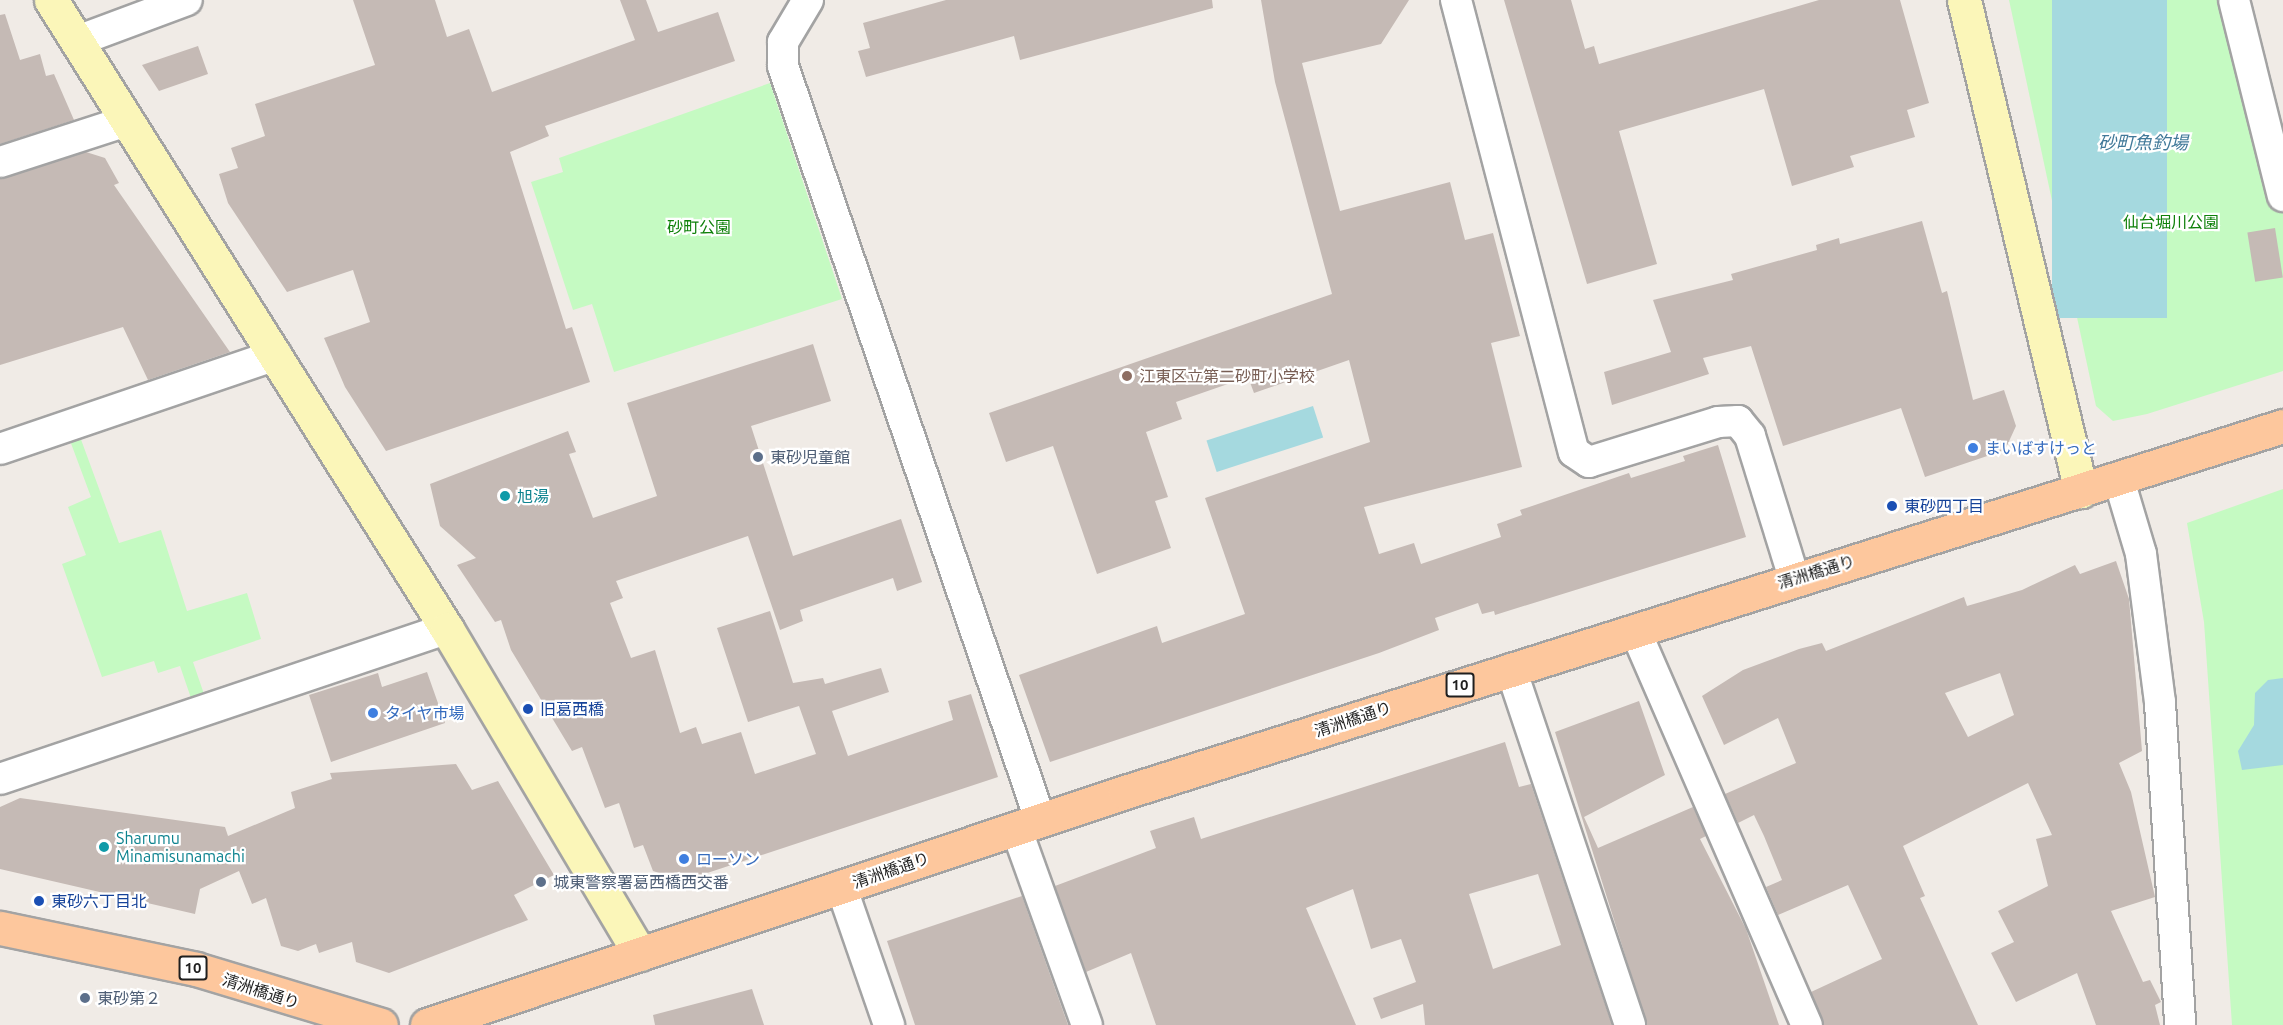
<!DOCTYPE html>
<html>
<head>
<meta charset="utf-8">
<style>
  body { margin:0 }
  #map { position:relative; width:2283px; height:1025px; overflow:hidden; background:#f0ebe6; font-family:Ubuntu,"Noto Sans JP",sans-serif }
  div>[style] { position:absolute }
  .park>* { inset:0; background:#c5fac2 }
  .water>* { inset:0; background:#a5d9df; transform-origin:0 0 }
  .building>* { inset:0; background:#c5bab5; transform-origin:0 0 }
  .roads { filter:drop-shadow(2px 0 #a3a3a3) drop-shadow(-2px 0 #a3a3a3) drop-shadow(0 2px #a3a3a3) drop-shadow(0 -2px #a3a3a3) }
  .street>* { height:30px; margin:-15px; padding:0 15px; transform-origin:15px; border-radius:15px; background:#fff }
  .secondary>* { height:33px; margin:-16.5px; padding:0 16.5px; transform-origin:16.5px; border-radius:16.5px; background:#fbf6b9 }
  .primary>* { height:33px; margin:-16.5px; padding:0 16.5px; transform-origin:16.5px; border-radius:16.5px; background:#fdc79d }
  .dots>* { width:16px; height:16px; translate:-50% -50%; box-sizing:border-box; border:3px solid #fff; border-radius:50% }
  span { translate:-50% -50%; white-space:nowrap; text-align:center; line-height:1.15; -webkit-text-stroke:4.5px #fff; paint-order:stroke }
  .shield-label span { padding:2px 4px; background:#fff; border:2px solid; border-radius:4px; -webkit-text-stroke-width:0 }
  .shield-label { font-size:15px; color:#1f1f1f; font-weight:700 }
  .park-label { font-size:16px; color:#0f810a }
  .education-label { font-size:16px; color:#785e54 }
  .left { translate:0 -50%; text-align:left }
  .shop-label { font-size:16px; color:#366cbe }
  .service-label { font-size:16px; color:#4e5e75 }
  .culture-label { font-size:16px; color:#0d838f }
  .transit-label { font-size:16px; color:#164399 }
  .street-label { font-size:16px; color:#1f1f1f }
  .water-label { font-size:18px; color:#417999; font-style:italic }
</style>
</head>
<body>
<div id="map">
  <div class="park">
    <i style="clip-path:polygon(2009px 0,2228px 0,2283px 209px,2283px 371px,2147px 414px,2113px 421px,2096px 406px)"></i>
    <i style="clip-path:polygon(770px 83px,842px 299px,614px 372px,592px 304px,573px 310px,531px 182px,563px 172px,559px 158px)"></i>
    <i style="clip-path:polygon(79px 434px,119px 543px,161px 530px,187px 611px,247px 593px,261px 639px,193px 662px,205px 697px,192px 701px,180px 666px,158px 673px,154px 661px,102px 677px,62px 564px,86px 555px,68px 507px,91px 497px,69px 438px)"></i>
    <i style="clip-path:polygon(2283px 489px,2283px 1025px,2232px 1025px,2204px 622px,2187px 523px)"></i>
  </div>
  <div class="water">
    <i style="left:2052px;top:0;width:115px;height:318px"></i>
    <i style="left:1313px;top:406px;width:33px;height:112px;rotate:72deg"></i>
    <i style="clip-path:polygon(2283px 678px,2283px 765px,2242px 770px,2238px 751px,2254px 725px,2255px 693px,2268px 680px)"></i>
  </div>
  <div class="building">
    <i style="clip-path:polygon(353px 0,435px 0,447px 37px,469px 29px,492px 92px,635px 40px,620px 0,646px 0,658px 32px,718px 12px,735px 61px,545px 126px,549px 136px,510px 152px,566px 329px,572px 327px,590px 382px,386px 451px,345px 387px,324px 338px,370px 322px,353px 270px,287px 292px,228px 203px,219px 174px,238px 168px,231px 148px,265px 136px,255px 104px,375px 65px)"></i>
    <i style="clip-path:polygon(946px 0,1212px 0,1213px 8px,1020px 60px,1014px 36px,866px 77px,858px 51px,870px 48px,863px 23px)"></i>
    <i style="clip-path:polygon(1261px 0,1409px 0,1381px 44px,1302px 63px,1340px 211px,1450px 182px,1465px 240px,1493px 233px,1520px 336px,1491px 343px,1522px 467px,1364px 507px,1379px 554px,1414px 543px,1421px 564px,1501px 537px,1497px 524px,1522px 515px,1520px 510px,1629px 473px,1631px 478px,1685px 461px,1683px 456px,1718px 445px,1746px 537px,1495px 615px,1494px 611px,1482px 614px,1478px 603px,1435px 618px,1439px 630px,1379px 653px,1050px 762px,1019px 675px,1157px 626px,1162px 643px,1245px 614px,1205px 498px,1370px 442px,1349px 360px,1254px 393px,1248px 377px,1176px 402px,1182px 419px,1146px 432px,1168px 497px,1155px 501px,1171px 548px,1097px 574px,1053px 446px,1006px 462px,989px 413px,1332px 294px,1275px 82px)"></i>
    <i style="clip-path:polygon(1504px 0,1571px 0,1585px 49px,1594px 46px,1599px 64px,1819px 0,1900px 0,1929px 103px,1907px 110px,1915px 137px,1850px 156px,1854px 167px,1792px 186px,1764px 89px,1619px 131px,1657px 264px,1587px 284px)"></i>
    <i style="clip-path:polygon(5px 14px,20px 60px,40px 54px,46px 76px,54px 74px,74px 120px,0 144px,0 15px)"></i>
    <i style="clip-path:polygon(198px 46px,208px 74px,159px 91px,142px 65px)"></i>
    <i style="clip-path:polygon(86px 152px,105px 158px,119px 183px,114px 185px,230px 352px,148px 380px,123px 327px,0 365px,0 179px)"></i>
    <i style="clip-path:polygon(1922px 221px,1942px 293px,1947px 291px,1973px 400px,2004px 390px,2016px 426px,2005px 450px,1925px 477px,1901px 408px,1783px 446px,1751px 346px,1703px 358px,1709px 374px,1612px 405px,1604px 372px,1671px 352px,1653px 300px,1733px 280px,1731px 274px,1817px 250px,1816px 245px,1839px 238px,1840px 244px)"></i>
    <i style="left:2275px;top:228px;width:50px;height:28px;rotate:81deg"></i>
    <i style="clip-path:polygon(813px 344px,831px 401px,751px 426px,793px 556px,901px 519px,922px 582px,897px 591px,893px 578px,800px 610px,803px 621px,780px 630px,748px 536px,616px 581px,623px 598px,610px 603px,631px 658px,655px 650px,680px 733px,696px 727px,702px 744px,741px 732px,755px 774px,816px 754px,799px 706px,748px 722px,717px 628px,770px 611px,793px 683px,823px 678px,825px 684px,881px 668px,889px 692px,832px 711px,848px 756px,953px 720px,948px 701px,971px 694px,998px 777px,683px 881px,653px 871px,643px 845px,634px 848px,619px 803px,605px 808px,582px 747px,572px 751px,511px 650px,501px 620px,495px 622px,457px 565px,476px 558px,440px 526px,430px 484px,568px 431px,576px 452px,569px 454px,593px 518px,657px 496px,627px 403px)"></i>
    <i style="clip-path:polygon(evenodd,2116px 561px,2129px 599px,2142px 751px,2119px 763px,2131px 792px,2155px 897px,2111px 911px,2143px 982px,2150px 980px,2161px 1002px,2155px 1005px,2160px 1025px,2096px 1025px,2077px 973px,2016px 1002px,1991px 953px,2014px 942px,1998px 911px,2048px 886px,2036px 839px,2052px 835px,2028px 783px,1903px 846px,1925px 896px,1920px 898px,1978px 1025px,1824px 1025px,1811px 992px,1882px 959px,1848px 885px,1778px 915px,1766px 887px,1782px 880px,1764px 836px,1754px 815px,1738px 823px,1725px 794px,1796px 763px,1778px 718px,1724px 745px,1702px 696px,1743px 670px,1799px 649px,1822px 643px,1826px 651px,1964px 597px,1967px 606px,2022px 590px,2075px 565px,2080px 574px,2116px 561px,2000px 673px,2014px 715px,1968px 737px,1945px 693px,2000px 673px)"></i>
    <i style="clip-path:polygon(427px 672px,445px 723px,331px 762px,309px 695px,378px 673px,382px 687px)"></i>
    <i style="clip-path:polygon(1639px 701px,1665px 775px,1584px 817px,1598px 848px,1693px 807px,1706px 836px,1700px 839px,1746px 929px,1779px 1025px,1647px 1025px,1555px 732px)"></i>
    <i style="clip-path:polygon(evenodd,1505px 742px,1519px 787px,1531px 784px,1612px 1025px,1425px 1025px,1423px 1004px,1381px 1019px,1373px 998px,1416px 982px,1401px 939px,1371px 949px,1353px 889px,1306px 908px,1356px 1025px,1156px 1025px,1131px 953px,1086px 972px,1055px 886px,1156px 848px,1150px 831px,1194px 817px,1201px 839px,1505px 742px,1538px 874px,1561px 945px,1493px 969px,1469px 894px,1538px 874px)"></i>
    <i style="clip-path:polygon(456px 764px,472px 790px,498px 781px,554px 875px,514px 895px,528px 920px,389px 973px,356px 962px,352px 942px,319px 953px,316px 944px,298px 951px,281px 946px,266px 898px,252px 904px,239px 871px,200px 889px,195px 914px,0 869px,0 807px,20px 798px,225px 827px,228px 836px,295px 808px,291px 792px,332px 779px,330px 773px)"></i>
    <i style="clip-path:polygon(1022px 896px,1068px 1025px,915px 1025px,887px 941px)"></i>
    <i style="clip-path:polygon(752px 989px,764px 1025px,655px 1025px,653px 1015px)"></i>
  </div>
  <div class="roads">
    <div class="street">
      <i style="left:808px;top:0;width:49px;rotate:120.8deg"></i>
      <i style="left:783px;top:42px;width:24px;rotate:90deg"></i>
      <i style="left:783px;top:66px;width:796px;rotate:71.16deg"></i>
      <i style="left:1456px;top:0;width:467px;rotate:75.4deg"></i>
      <i style="left:1574px;top:452px;width:18px;rotate:34deg"></i>
      <i style="left:1589px;top:462px;width:135px;rotate:-17.2deg"></i>
      <i style="left:1718px;top:422px;width:20px;rotate:-3deg"></i>
      <i style="left:1738px;top:421px;width:19px;rotate:51deg"></i>
      <i style="left:1750px;top:436px;width:149px;rotate:72.8deg"></i>
      <i style="left:2234px;top:0;width:202px;rotate:76deg"></i>
      <i style="left:77px;top:41px;width:117px;rotate:-20.4deg"></i>
      <i style="left:0;top:162px;width:133px;rotate:-17.9deg"></i>
      <i style="left:0;top:449px;width:292px;rotate:-18.8deg"></i>
      <i style="left:2119px;top:480px;width:77px;rotate:73.4deg"></i>
      <i style="left:2141px;top:554px;width:150px;rotate:82.7deg"></i>
      <i style="left:2160px;top:703px;width:323px;rotate:86.4deg"></i>
      <i style="left:1635px;top:630px;width:431px;rotate:66.5deg"></i>
      <i style="left:1511px;top:669px;width:375px;rotate:71.5deg"></i>
      <i style="left:0;top:779px;width:471px;rotate:-18.6deg"></i>
      <i style="left:1016px;top:828px;width:209px;rotate:70.2deg"></i>
      <i style="left:841px;top:886px;width:147px;rotate:70.9deg"></i>
    </div>
    <div class="secondary">
      <i style="left:51px;top:0;width:743px;rotate:57.81deg"></i>
      <i style="left:447px;top:629px;width:378px;rotate:59.3deg"></i>
      <i style="left:1964px;top:0;width:505px;rotate:76.6deg"></i>
    </div>
    <div class="primary">
      <i style="left:0;top:928px;width:200px;rotate:11.8deg"></i>
      <i style="left:196px;top:969px;width:193px;rotate:16.8deg"></i>
      <i style="left:427px;top:1025px;width:736px;rotate:-18.46deg"></i>
      <i style="left:1125px;top:792px;width:1214px;rotate:-17.54deg"></i>
    </div>
  </div>
  <div class="dots">
    <i style="left:1127px;top:376px;background:#8d6e63"></i>
    <i style="left:1973px;top:448px;background:#3f7fe0"></i>
    <i style="left:758px;top:457px;background:#5c6f8a"></i>
    <i style="left:505px;top:496px;background:#0f9aa8"></i>
    <i style="left:1892px;top:506px;background:#1a4fb4"></i>
    <i style="left:528px;top:709px;background:#1a4fb4"></i>
    <i style="left:373px;top:713px;background:#3f7fe0"></i>
    <i style="left:104px;top:847px;background:#0f9aa8"></i>
    <i style="left:684px;top:859px;background:#3f7fe0"></i>
    <i style="left:541px;top:882px;background:#5c6f8a"></i>
    <i style="left:39px;top:901px;background:#1a4fb4"></i>
    <i style="left:85px;top:998px;background:#5c6f8a"></i>
  </div>
  <div class="shield-label">
    <span style="left:1460px;top:685px">10</span>
    <span style="left:193px;top:968px">10</span>
  </div>
  <div class="park-label">
    <span style="left:2171px;top:222px">仙台堀川公園</span>
    <span style="left:699px;top:227px">砂町公園</span>
  </div>
  <div class="education-label">
    <span class="left" style="left:1139px;top:376px">江東区立第二砂町小学校</span>
  </div>
  <div class="shop-label">
    <span class="left" style="left:1985px;top:448px">まいばすけっと</span>
    <span class="left" style="left:385px;top:713px">タイヤ市場</span>
    <span class="left" style="left:696px;top:859px">ローソン</span>
  </div>
  <div class="service-label">
    <span class="left" style="left:770px;top:457px">東砂児童館</span>
    <span class="left" style="left:553px;top:882px">城東警察署葛西橋西交番</span>
    <span class="left" style="left:97px;top:998px">東砂第２</span>
  </div>
  <div class="culture-label">
    <span class="left" style="left:517px;top:496px">旭湯</span>
    <span class="left" style="left:116px;top:847px">Sharumu<br>Minamisunamachi</span>
  </div>
  <div class="transit-label">
    <span class="left" style="left:1904px;top:506px">東砂四丁目</span>
    <span class="left" style="left:540px;top:709px">旧葛西橋</span>
    <span class="left" style="left:51px;top:901px">東砂六丁目北</span>
  </div>
  <div class="street-label">
    <span style="left:1816px;top:572px;rotate:-17deg">清洲橋通り</span>
    <span style="left:1353px;top:719px;rotate:-18deg">清洲橋通り</span>
    <span style="left:891px;top:870px;rotate:-19deg">清洲橋通り</span>
    <span style="left:261px;top:991px;rotate:18deg">清洲橋通り</span>
  </div>
  <div class="water-label">
    <span style="left:2143px;top:142px">砂町魚釣場</span>
  </div>
</div>
</body>
</html>
